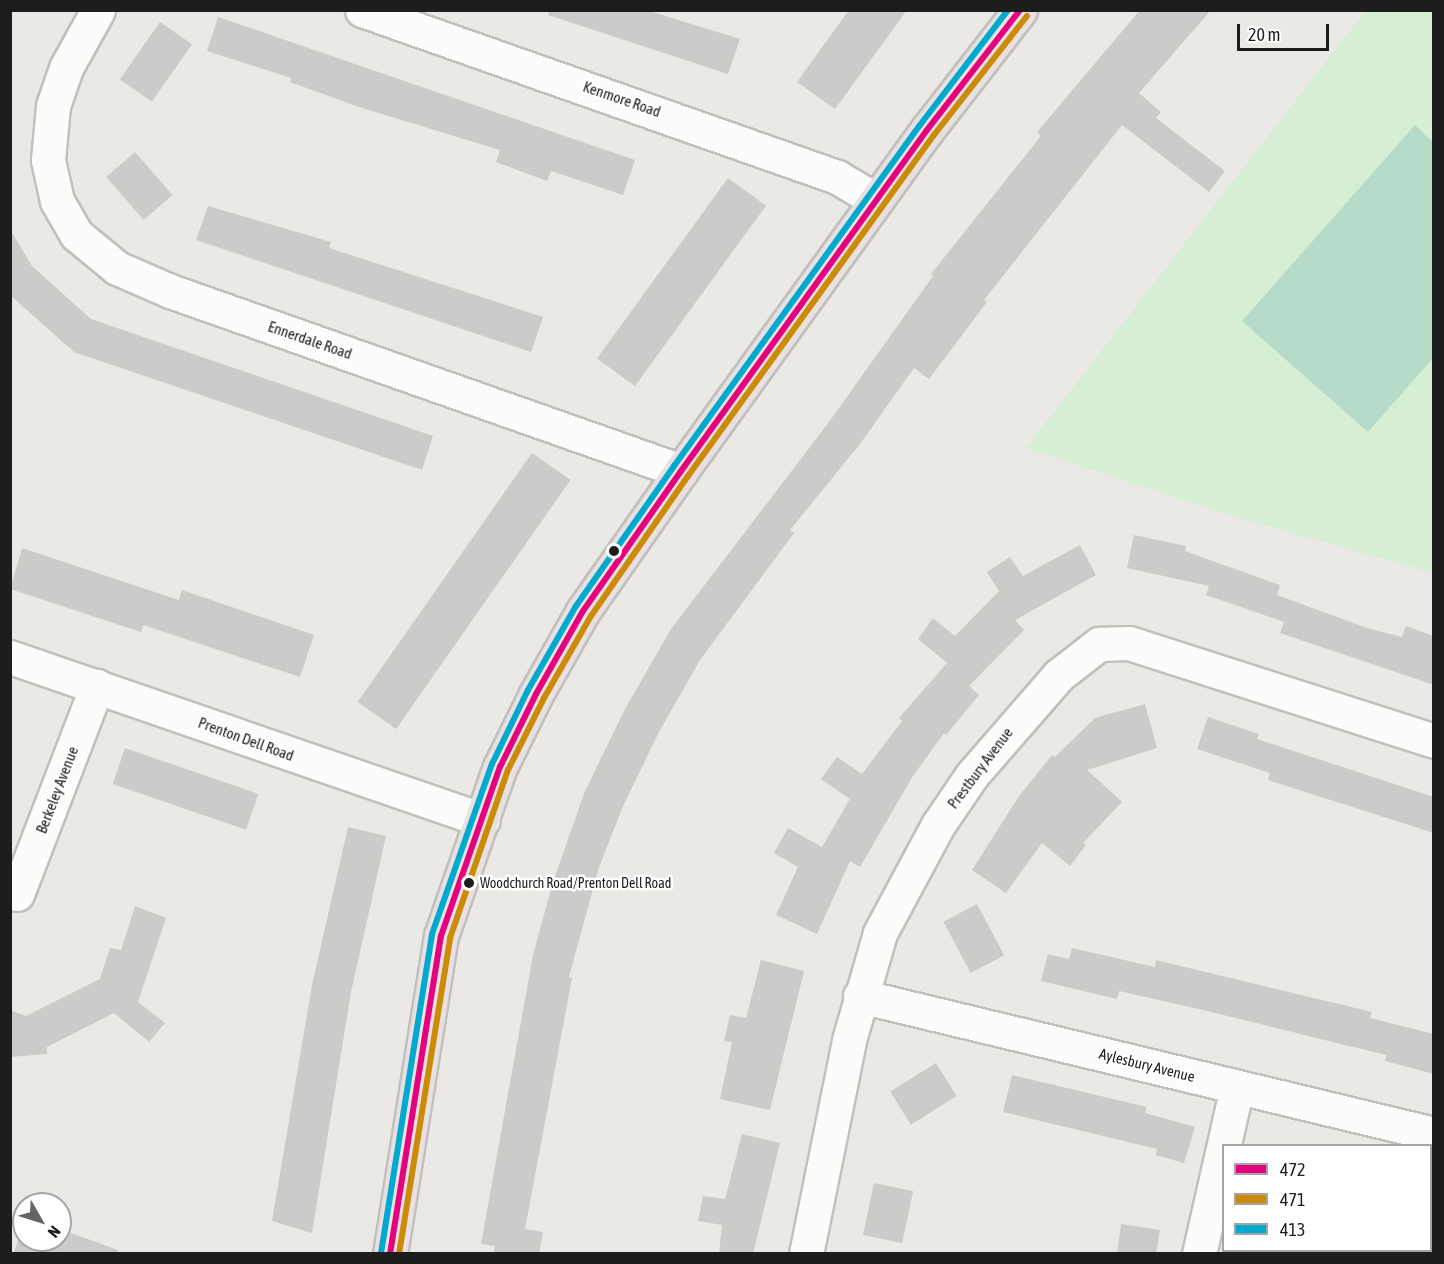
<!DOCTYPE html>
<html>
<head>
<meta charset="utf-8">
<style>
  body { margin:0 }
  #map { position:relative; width:1444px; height:1264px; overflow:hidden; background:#ebe9e6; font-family:"Asap Condensed",sans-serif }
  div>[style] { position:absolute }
  .park>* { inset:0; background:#d6eed4 }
  .pitch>* { inset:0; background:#b6dcc9 }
  .building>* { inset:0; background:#cdcbc9; transform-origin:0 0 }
  .roads { filter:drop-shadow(2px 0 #c1c0be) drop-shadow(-2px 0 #c1c0be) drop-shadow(0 2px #c1c0be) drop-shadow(0 -2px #c1c0be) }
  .minor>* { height:33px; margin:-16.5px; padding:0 16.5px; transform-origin:16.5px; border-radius:16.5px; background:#fcfcfb }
  .highway>* { height:33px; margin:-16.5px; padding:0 16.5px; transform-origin:16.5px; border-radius:16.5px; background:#e8e0e1 }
  .bus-1>* { height:6px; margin:-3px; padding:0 3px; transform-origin:3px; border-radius:3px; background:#e5007d }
  .bus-2>* { height:6px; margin:-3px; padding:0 3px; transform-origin:3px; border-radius:3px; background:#cb8b06 }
  .bus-3>* { height:6px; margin:-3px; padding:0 3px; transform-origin:3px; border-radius:3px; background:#00a9ce }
  .dots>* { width:16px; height:16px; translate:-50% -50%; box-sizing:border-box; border:3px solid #fff; border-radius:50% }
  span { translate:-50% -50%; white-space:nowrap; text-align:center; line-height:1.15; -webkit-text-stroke:5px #fff; paint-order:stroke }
  .bus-label { font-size:14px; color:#1d1d1d }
  .left { translate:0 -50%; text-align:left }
  .street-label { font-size:15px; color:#1d1d1d }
  .frame { position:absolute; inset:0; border:12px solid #1d1d1d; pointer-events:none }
  .legend { position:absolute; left:1222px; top:1144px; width:210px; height:108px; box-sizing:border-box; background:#fff; border:2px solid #a5a5a5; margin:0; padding:8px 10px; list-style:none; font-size:18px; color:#1d1d1d }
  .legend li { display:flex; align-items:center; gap:12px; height:30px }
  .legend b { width:30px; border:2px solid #a5a5a5 }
  .north { position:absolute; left:12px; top:1192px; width:60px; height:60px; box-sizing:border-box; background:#fff; border:2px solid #a5a5a5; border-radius:50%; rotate:129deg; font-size:16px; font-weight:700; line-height:24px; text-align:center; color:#1d1d1d }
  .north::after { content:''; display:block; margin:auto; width:21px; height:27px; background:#656463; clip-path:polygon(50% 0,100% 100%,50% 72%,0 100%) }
  .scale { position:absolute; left:1237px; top:24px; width:92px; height:27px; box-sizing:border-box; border:3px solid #1d1d1d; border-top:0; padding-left:8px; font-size:18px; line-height:21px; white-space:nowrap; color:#1d1d1d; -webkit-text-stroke:4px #fff; paint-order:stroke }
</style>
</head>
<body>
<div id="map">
  <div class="park">
    <i style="clip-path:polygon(1365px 11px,1433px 11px,1433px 573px,1225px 514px,1026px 448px)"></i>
  </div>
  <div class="pitch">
    <i style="clip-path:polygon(1415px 125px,1433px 142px,1433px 358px,1368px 432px,1242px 321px)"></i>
  </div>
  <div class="building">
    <i style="clip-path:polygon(549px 10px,646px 10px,740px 39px,728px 74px,548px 15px)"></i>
    <i style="clip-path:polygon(849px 10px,907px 10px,835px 109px,797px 82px)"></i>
    <i style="clip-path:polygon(1140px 10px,1211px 10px,1139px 93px,1161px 112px,1156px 118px,1225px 171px,1209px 192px,1122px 125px,984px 300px,987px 302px,929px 379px,914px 368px,860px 444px,790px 530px,794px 533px,700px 660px,659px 732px,624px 804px,599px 867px,569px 977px,572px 978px,525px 1229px,543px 1232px,539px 1254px,493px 1254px,495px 1246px,481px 1244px,533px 955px,553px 882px,585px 791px,625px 709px,671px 629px,829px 422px,933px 276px,931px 274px,1041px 136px,1037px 132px)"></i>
    <i style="clip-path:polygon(218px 17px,635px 160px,623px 195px,551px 171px,547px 181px,496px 162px,500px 150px,359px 107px,290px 82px,291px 78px,207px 51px)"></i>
    <i style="left:160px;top:22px;width:39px;height:70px;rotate:35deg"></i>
    <i style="left:135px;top:152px;width:57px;height:38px;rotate:49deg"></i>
    <i style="left:728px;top:178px;width:47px;height:223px;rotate:36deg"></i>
    <i style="clip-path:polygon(208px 206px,331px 242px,329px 248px,543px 317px,531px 352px,196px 240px)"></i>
    <i style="clip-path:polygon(10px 229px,32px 266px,91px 319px,433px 436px,422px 470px,74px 352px,10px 295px)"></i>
    <i style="left:532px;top:453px;width:47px;height:304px;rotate:35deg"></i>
    <i style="clip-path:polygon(1134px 535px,1186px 546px,1185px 551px,1280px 585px,1277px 595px,1367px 628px,1402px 637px,1406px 626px,1434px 636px,1434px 685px,1280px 633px,1284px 622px,1206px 595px,1209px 586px,1127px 568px)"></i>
    <i style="clip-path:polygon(1080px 545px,1096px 575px,1015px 620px,1024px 630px,969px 686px,979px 695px,946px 735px,944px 733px,913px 776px,860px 867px,850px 861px,817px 934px,776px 915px,798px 867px,774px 853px,788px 828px,822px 847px,850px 799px,821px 779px,837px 757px,862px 774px,902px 721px,899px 718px,947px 663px,918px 639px,933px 618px,955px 636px,999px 591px,987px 572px,1010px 557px,1023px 576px)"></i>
    <i style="clip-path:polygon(22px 548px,179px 600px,182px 590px,314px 635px,300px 677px,143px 625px,141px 632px,10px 589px)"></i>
    <i style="clip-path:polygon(1145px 704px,1157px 748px,1087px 770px,1122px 802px,1083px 843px,1086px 845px,1070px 866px,1042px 843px,1006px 893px,972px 870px,1019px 796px,1052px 755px,1055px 757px,1095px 718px)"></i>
    <i style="clip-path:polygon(1208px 717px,1259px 734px,1257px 739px,1434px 797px,1434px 833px,1268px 780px,1270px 773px,1197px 749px)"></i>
    <i style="left:125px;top:748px;width:141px;height:38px;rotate:19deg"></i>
    <i style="clip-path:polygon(348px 827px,386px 836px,351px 992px,312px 1233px,272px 1221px,312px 985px)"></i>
    <i style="left:977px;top:904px;width:58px;height:38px;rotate:62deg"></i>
    <i style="clip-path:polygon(135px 906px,166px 918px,138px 1002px,165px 1023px,149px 1042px,114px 1013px,47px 1047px,47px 1054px,10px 1057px,10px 1010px,26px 1016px,100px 979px,110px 948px,121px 950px)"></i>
    <i style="clip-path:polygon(1072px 948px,1155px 967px,1156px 960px,1372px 1012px,1370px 1018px,1434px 1034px,1434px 1074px,1385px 1061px,1386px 1055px,1203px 1010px,1119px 991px,1117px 999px,1041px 981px,1048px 954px,1069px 959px)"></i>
    <i style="clip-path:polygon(761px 960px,804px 971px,770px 1110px,720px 1099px,732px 1042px,724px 1041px,730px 1015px,746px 1018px)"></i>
    <i style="left:936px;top:1063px;width:39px;height:54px;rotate:58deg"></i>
    <i style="clip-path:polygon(1012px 1075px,1147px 1107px,1145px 1113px,1195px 1127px,1184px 1163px,1156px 1155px,1157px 1149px,1003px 1112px)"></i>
    <i style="clip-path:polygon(742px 1134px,780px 1143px,753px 1254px,719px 1254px,722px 1225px,698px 1221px,703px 1196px,725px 1199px)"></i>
    <i style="left:874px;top:1183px;width:40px;height:53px;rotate:12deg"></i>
    <i style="clip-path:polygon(1121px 1224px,1160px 1230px,1156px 1254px,1117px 1254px)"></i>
    <i style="clip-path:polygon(24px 1225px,24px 1240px,60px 1240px,60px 1229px,118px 1250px,118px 1254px,13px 1254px)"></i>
  </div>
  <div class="roads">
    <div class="minor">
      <i style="left:98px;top:10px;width:66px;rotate:118.9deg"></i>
      <i style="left:66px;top:68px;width:40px;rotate:108.9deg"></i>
      <i style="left:53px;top:106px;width:54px;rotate:95.3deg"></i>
      <i style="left:48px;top:160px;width:42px;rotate:77.6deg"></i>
      <i style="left:57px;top:201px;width:39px;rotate:60deg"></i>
      <i style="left:77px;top:235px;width:52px;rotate:39.5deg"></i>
      <i style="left:117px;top:268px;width:58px;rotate:23.5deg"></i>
      <i style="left:170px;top:291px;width:542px;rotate:19.4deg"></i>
      <i style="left:362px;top:10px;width:504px;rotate:19.37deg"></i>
      <i style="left:837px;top:177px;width:45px;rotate:30.5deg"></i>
      <i style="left:10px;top:657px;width:500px;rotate:19.01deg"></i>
      <i style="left:17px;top:894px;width:223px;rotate:-69deg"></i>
      <i style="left:860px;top:996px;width:590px;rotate:13.52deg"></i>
      <i style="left:806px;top:1254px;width:218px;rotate:-78.6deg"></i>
      <i style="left:849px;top:1040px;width:111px;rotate:-73.8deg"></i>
      <i style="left:880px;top:933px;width:123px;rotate:-61.8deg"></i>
      <i style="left:938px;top:825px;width:60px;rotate:-55.8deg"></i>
      <i style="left:972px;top:775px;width:133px;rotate:-49deg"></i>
      <i style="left:1059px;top:675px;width:51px;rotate:-37.8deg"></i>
      <i style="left:1099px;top:644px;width:30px;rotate:-2deg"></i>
      <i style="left:1129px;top:643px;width:320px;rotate:17.8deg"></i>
      <i style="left:1199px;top:1254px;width:171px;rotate:-77.2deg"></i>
    </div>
    <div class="highway">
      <i style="left:390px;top:1254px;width:322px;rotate:-80.9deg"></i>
      <i style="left:441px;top:936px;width:179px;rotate:-70.8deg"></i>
      <i style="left:500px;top:767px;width:81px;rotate:-63.7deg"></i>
      <i style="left:536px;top:694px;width:95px;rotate:-60.5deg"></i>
      <i style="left:583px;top:611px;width:171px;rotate:-55deg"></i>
      <i style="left:681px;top:471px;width:420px;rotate:-54.2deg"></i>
      <i style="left:927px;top:130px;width:152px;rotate:-52.2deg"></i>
    </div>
  </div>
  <div class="bus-1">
    <i style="left:390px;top:1254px;width:322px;rotate:-80.9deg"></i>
    <i style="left:441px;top:936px;width:179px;rotate:-70.8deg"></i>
    <i style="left:500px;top:767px;width:81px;rotate:-63.7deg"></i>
    <i style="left:536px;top:694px;width:95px;rotate:-60.5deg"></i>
    <i style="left:583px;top:611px;width:171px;rotate:-55deg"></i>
    <i style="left:681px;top:471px;width:420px;rotate:-54.2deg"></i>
    <i style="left:927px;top:130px;width:152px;rotate:-52.2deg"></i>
  </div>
  <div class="bus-2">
    <i style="left:399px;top:1254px;width:320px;rotate:-80.8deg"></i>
    <i style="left:450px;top:938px;width:178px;rotate:-71deg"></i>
    <i style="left:508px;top:770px;width:80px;rotate:-63.4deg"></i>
    <i style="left:544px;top:698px;width:95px;rotate:-60.2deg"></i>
    <i style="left:591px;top:616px;width:170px;rotate:-55.3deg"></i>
    <i style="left:688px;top:476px;width:420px;rotate:-54.2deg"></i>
    <i style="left:934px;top:135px;width:151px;rotate:-52deg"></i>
  </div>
  <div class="bus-3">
    <i style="left:381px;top:1253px;width:323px;rotate:-80.9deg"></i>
    <i style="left:432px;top:934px;width:180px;rotate:-70.6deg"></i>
    <i style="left:492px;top:764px;width:82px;rotate:-64.1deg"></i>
    <i style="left:528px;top:690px;width:97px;rotate:-60.3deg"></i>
    <i style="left:576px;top:606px;width:171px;rotate:-55deg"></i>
    <i style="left:674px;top:466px;width:420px;rotate:-54.2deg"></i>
    <i style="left:920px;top:125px;width:145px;rotate:-52.6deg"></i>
  </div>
  <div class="dots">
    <i style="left:614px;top:551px;background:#1d1d1d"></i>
    <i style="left:469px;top:883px;background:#1d1d1d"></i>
  </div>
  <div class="bus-label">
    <span class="left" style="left:480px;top:883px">Woodchurch Road/Prenton Dell Road</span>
  </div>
  <div class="street-label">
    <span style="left:622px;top:99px;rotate:19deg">Kenmore Road</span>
    <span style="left:310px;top:340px;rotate:19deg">Ennerdale Road</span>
    <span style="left:246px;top:739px;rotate:20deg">Prenton Dell Road</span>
    <span style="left:980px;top:768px;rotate:-53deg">Prestbury Avenue</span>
    <span style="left:57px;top:790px;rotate:-69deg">Berkeley Avenue</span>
    <span style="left:1147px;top:1065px;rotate:14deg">Aylesbury Avenue</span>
  </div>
  <div class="frame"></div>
  <ul class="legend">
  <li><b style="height:8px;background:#e5007d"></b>472</li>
  <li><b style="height:8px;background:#cb8b06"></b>471</li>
  <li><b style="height:8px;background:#00a9ce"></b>413</li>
  </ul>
  <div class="north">N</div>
  <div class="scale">20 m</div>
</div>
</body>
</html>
